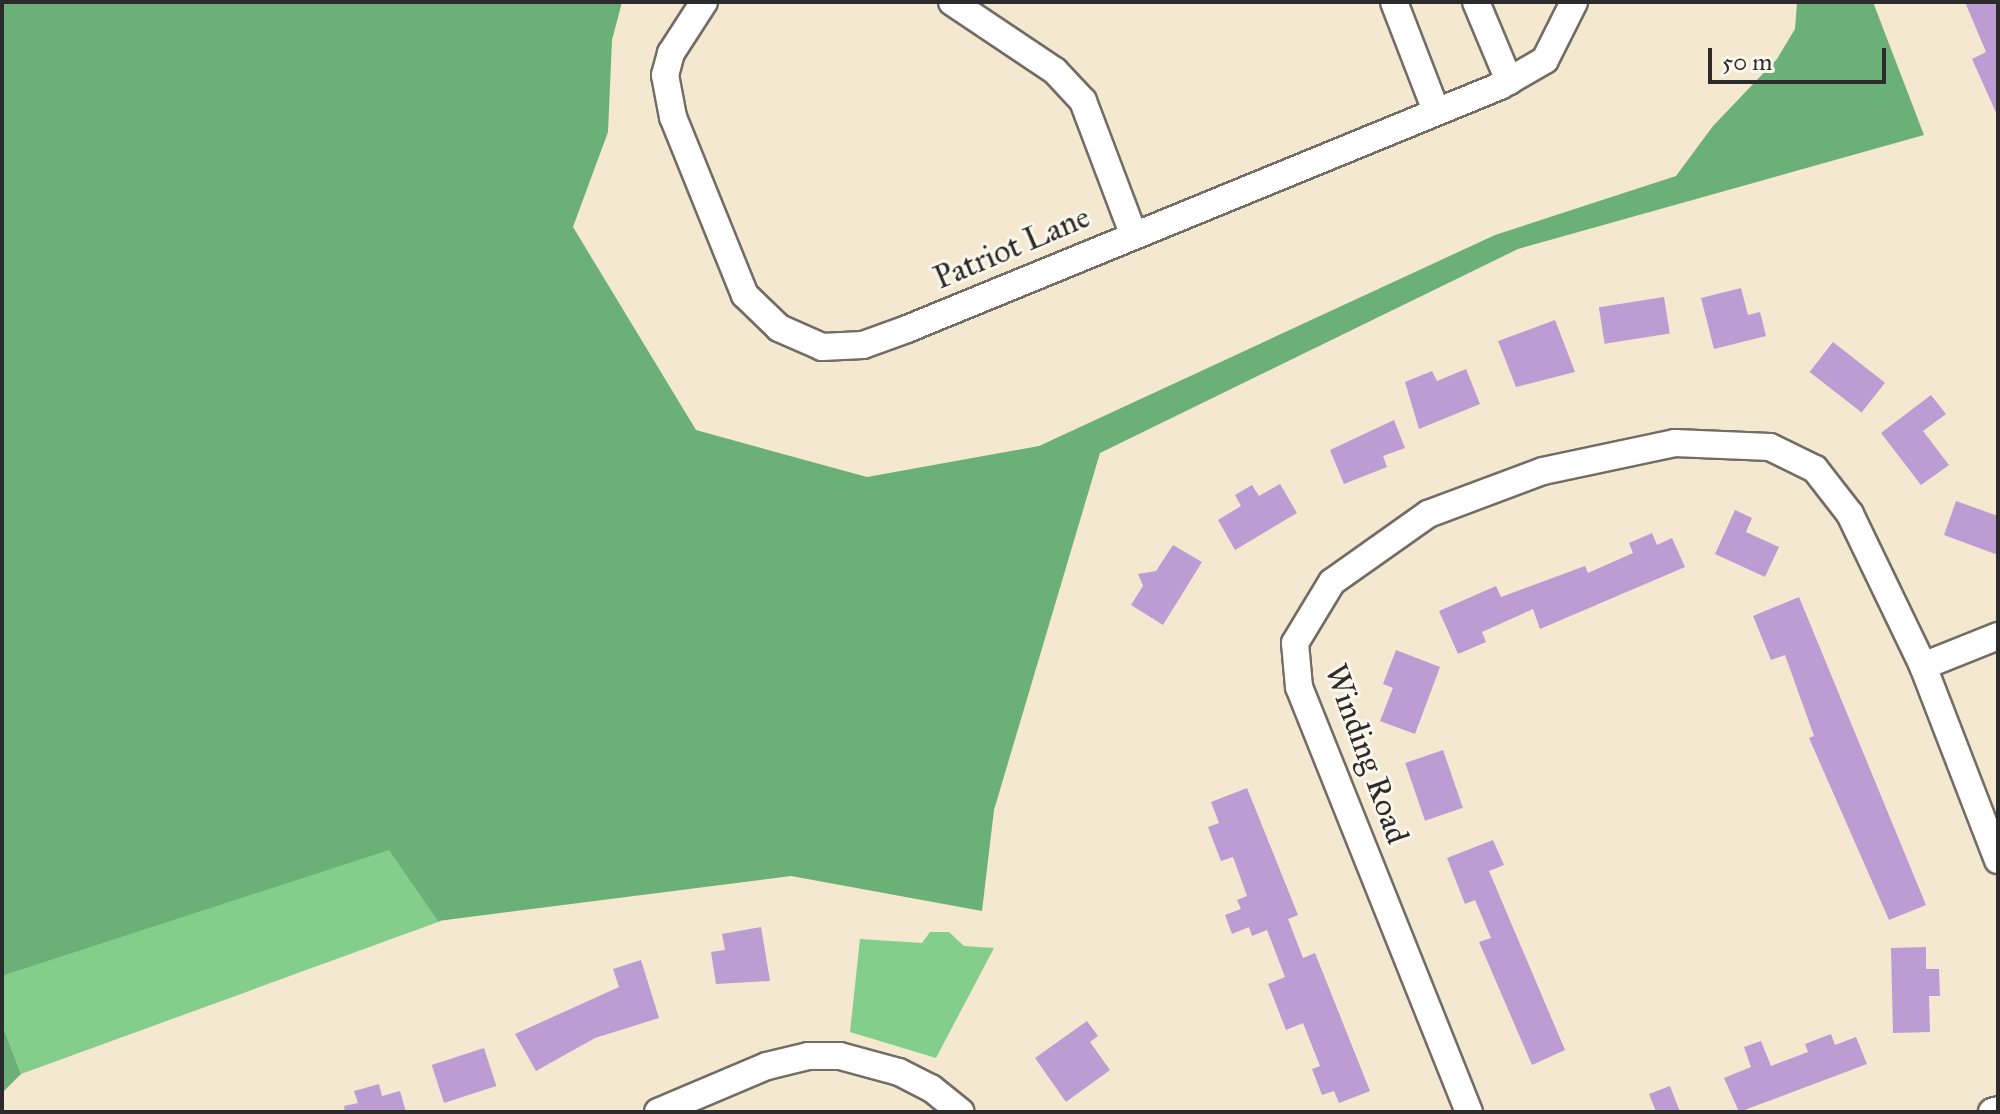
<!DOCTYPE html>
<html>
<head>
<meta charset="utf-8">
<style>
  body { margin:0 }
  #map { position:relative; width:2000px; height:1114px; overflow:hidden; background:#f5e8d1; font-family:"IM FELL Great Primer",serif }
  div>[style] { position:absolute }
  .green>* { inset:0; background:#84ce8b }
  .forest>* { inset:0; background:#6bb177 }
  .building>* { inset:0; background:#bd9cd3; transform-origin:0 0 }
  .roads { filter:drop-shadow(2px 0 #726d65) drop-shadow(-2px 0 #726d65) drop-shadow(0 2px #726d65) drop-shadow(0 -2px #726d65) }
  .minor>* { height:26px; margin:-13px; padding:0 13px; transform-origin:13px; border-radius:13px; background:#fff }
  span { translate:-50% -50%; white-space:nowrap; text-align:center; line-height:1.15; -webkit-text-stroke:6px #fbf7ec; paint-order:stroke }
  .street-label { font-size:32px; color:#2b2b2b }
  .frame { position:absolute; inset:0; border:4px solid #2b2b2b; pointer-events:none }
  .scale { position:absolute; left:1708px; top:48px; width:178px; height:36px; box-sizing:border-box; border:4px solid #2b2b2b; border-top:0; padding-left:10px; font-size:24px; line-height:28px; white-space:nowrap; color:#2b2b2b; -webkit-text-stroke:6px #fbf7ec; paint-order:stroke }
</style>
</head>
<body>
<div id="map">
  <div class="green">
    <i style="clip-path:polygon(389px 849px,441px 921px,21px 1074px,2px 1024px,2px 976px)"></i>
    <i style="clip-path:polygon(930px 932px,949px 932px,964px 946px,994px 948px,936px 1058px,850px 1032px,860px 939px,922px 943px)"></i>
  </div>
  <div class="forest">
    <i style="clip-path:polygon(2px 2px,622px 2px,612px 40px,608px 132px,573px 227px,696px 430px,867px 477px,1039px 446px,1495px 235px,1676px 176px,1713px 126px,1777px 59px,1795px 29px,1797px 2px,1873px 2px,1924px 135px,1518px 249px,1100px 453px,994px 810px,982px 911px,791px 876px,438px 921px,389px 850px,2px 976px)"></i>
    <i style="clip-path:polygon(2px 1024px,21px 1074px,2px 1093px)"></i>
  </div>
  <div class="building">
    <i style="clip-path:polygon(1965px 2px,1998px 2px,1998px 117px,1972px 59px,1986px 52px)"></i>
    <i style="clip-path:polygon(1741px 288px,1748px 315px,1760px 312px,1766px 336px,1714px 349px,1701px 298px)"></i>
    <i style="left:1664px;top:297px;width:37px;height:66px;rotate:81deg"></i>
    <i style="clip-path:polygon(1555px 320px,1575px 372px,1516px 387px,1498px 341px)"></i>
    <i style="left:1833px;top:342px;width:66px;height:38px;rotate:38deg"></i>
    <i style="clip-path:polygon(1466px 369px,1480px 404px,1419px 429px,1405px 382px,1432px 371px,1437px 381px)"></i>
    <i style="clip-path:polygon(1931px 395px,1946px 414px,1923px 431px,1949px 465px,1921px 485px,1881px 433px)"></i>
    <i style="clip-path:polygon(1394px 420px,1405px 448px,1383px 456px,1387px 467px,1344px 484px,1330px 450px)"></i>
    <i style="clip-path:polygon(1280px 484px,1297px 513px,1235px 550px,1218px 520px,1241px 506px,1235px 495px,1252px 485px,1259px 496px)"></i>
    <i style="clip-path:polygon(1956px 501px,1998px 516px,1998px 555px,1944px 535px)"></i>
    <i style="clip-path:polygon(1735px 510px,1752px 518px,1746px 532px,1779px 547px,1765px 577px,1715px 554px)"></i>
    <i style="clip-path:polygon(1652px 533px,1657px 545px,1672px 538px,1685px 567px,1540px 629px,1533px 609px,1482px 632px,1486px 642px,1458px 654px,1439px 611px,1496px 586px,1501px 597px,1585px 566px,1588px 573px,1633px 553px,1629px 543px)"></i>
    <i style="clip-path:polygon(1173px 545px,1202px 562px,1163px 625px,1131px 605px,1143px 586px,1138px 574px,1156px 571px)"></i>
    <i style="clip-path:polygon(1799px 597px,1926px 905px,1889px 920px,1809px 738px,1814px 736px,1785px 655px,1771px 660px,1753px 616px)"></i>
    <i style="clip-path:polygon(1396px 650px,1440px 667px,1415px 734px,1380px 721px,1393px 688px,1383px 684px)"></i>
    <i style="left:1443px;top:750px;width:61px;height:40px;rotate:71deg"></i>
    <i style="clip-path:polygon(1247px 788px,1298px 915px,1288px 919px,1303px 958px,1315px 953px,1370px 1091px,1339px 1103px,1334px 1091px,1322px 1095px,1312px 1069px,1320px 1066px,1303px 1023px,1286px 1030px,1268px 984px,1285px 977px,1267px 930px,1252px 936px,1249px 927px,1232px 934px,1225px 915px,1241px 909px,1237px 900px,1247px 896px,1233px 857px,1221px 861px,1208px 827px,1219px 823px,1211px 802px)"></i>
    <i style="clip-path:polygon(1493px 840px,1504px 865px,1489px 871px,1565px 1050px,1532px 1065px,1479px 942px,1491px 938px,1475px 900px,1465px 904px,1447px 858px)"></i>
    <i style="clip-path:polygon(761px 927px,770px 981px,716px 984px,711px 952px,725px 950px,722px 934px)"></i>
    <i style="clip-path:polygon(1926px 947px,1926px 969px,1939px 969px,1940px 996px,1929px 996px,1930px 1032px,1893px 1033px,1891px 948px)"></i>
    <i style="clip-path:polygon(641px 960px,659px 1018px,595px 1038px,536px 1071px,515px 1034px,619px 987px,613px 969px)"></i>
    <i style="clip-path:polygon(1087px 1021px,1098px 1036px,1090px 1042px,1110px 1070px,1066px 1102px,1035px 1058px)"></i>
    <i style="clip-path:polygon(1831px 1034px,1835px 1045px,1856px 1037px,1867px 1064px,1739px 1112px,1724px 1078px,1751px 1067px,1744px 1047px,1761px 1041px,1771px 1066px,1808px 1052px,1805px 1044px)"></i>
    <i style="left:484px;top:1048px;width:40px;height:55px;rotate:72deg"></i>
    <i style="clip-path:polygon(379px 1084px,382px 1096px,400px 1091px,406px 1112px,345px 1112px,344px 1106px,358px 1103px,354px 1091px)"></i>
    <i style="clip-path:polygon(1670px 1086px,1680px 1112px,1656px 1112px,1649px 1094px)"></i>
  </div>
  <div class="roads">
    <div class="minor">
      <i style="left:704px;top:2px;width:61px;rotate:122.9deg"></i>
      <i style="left:671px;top:53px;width:23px;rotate:105deg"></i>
      <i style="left:665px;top:75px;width:43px;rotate:79.2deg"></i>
      <i style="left:673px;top:117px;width:192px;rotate:68deg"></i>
      <i style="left:745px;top:295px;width:47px;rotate:44.1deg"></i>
      <i style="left:779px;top:328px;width:47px;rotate:23.8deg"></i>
      <i style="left:822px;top:347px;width:41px;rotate:-2.8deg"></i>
      <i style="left:863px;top:345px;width:47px;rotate:-20deg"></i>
      <i style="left:907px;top:329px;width:641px;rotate:-22.28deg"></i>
      <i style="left:1500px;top:86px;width:52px;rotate:-30deg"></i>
      <i style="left:1545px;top:60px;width:65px;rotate:-63.4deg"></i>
      <i style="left:952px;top:2px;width:124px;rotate:33.8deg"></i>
      <i style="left:1055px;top:71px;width:41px;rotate:47deg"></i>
      <i style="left:1083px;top:101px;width:141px;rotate:69.3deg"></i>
      <i style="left:1394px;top:2px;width:117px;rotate:68.9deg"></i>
      <i style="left:1476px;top:2px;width:86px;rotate:67.3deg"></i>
      <i style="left:1923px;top:666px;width:81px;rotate:-21.8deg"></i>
      <i style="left:658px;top:1112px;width:118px;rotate:-22.9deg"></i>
      <i style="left:767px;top:1066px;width:42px;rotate:-13.7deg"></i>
      <i style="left:808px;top:1056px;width:32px"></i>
      <i style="left:840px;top:1056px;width:61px;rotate:15.2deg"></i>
      <i style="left:899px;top:1072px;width:36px;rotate:27deg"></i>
      <i style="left:931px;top:1088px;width:38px;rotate:39deg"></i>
      <i style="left:1469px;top:1112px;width:458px;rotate:-111.8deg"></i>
      <i style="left:1299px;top:687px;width:44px;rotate:-95.2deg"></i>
      <i style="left:1295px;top:643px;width:71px;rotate:-58.8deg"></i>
      <i style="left:1332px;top:582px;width:118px;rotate:-35.3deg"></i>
      <i style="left:1428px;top:514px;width:123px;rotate:-20.5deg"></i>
      <i style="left:1543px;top:471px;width:135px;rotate:-12deg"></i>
      <i style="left:1675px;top:443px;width:95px;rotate:2.4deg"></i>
      <i style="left:1770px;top:447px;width:50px;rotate:26.1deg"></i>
      <i style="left:1815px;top:469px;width:57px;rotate:52.1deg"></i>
      <i style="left:1850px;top:514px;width:169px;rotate:64.3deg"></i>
      <i style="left:1923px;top:666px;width:208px;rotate:68.9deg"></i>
      <i style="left:1992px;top:1112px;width:6px;rotate:-18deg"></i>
    </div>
  </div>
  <div class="street-label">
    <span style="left:1012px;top:248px;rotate:-23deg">Patriot Lane</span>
    <span style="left:1366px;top:754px;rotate:70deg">Winding Road</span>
  </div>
  <div class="frame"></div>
  <div class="scale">50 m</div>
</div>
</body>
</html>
